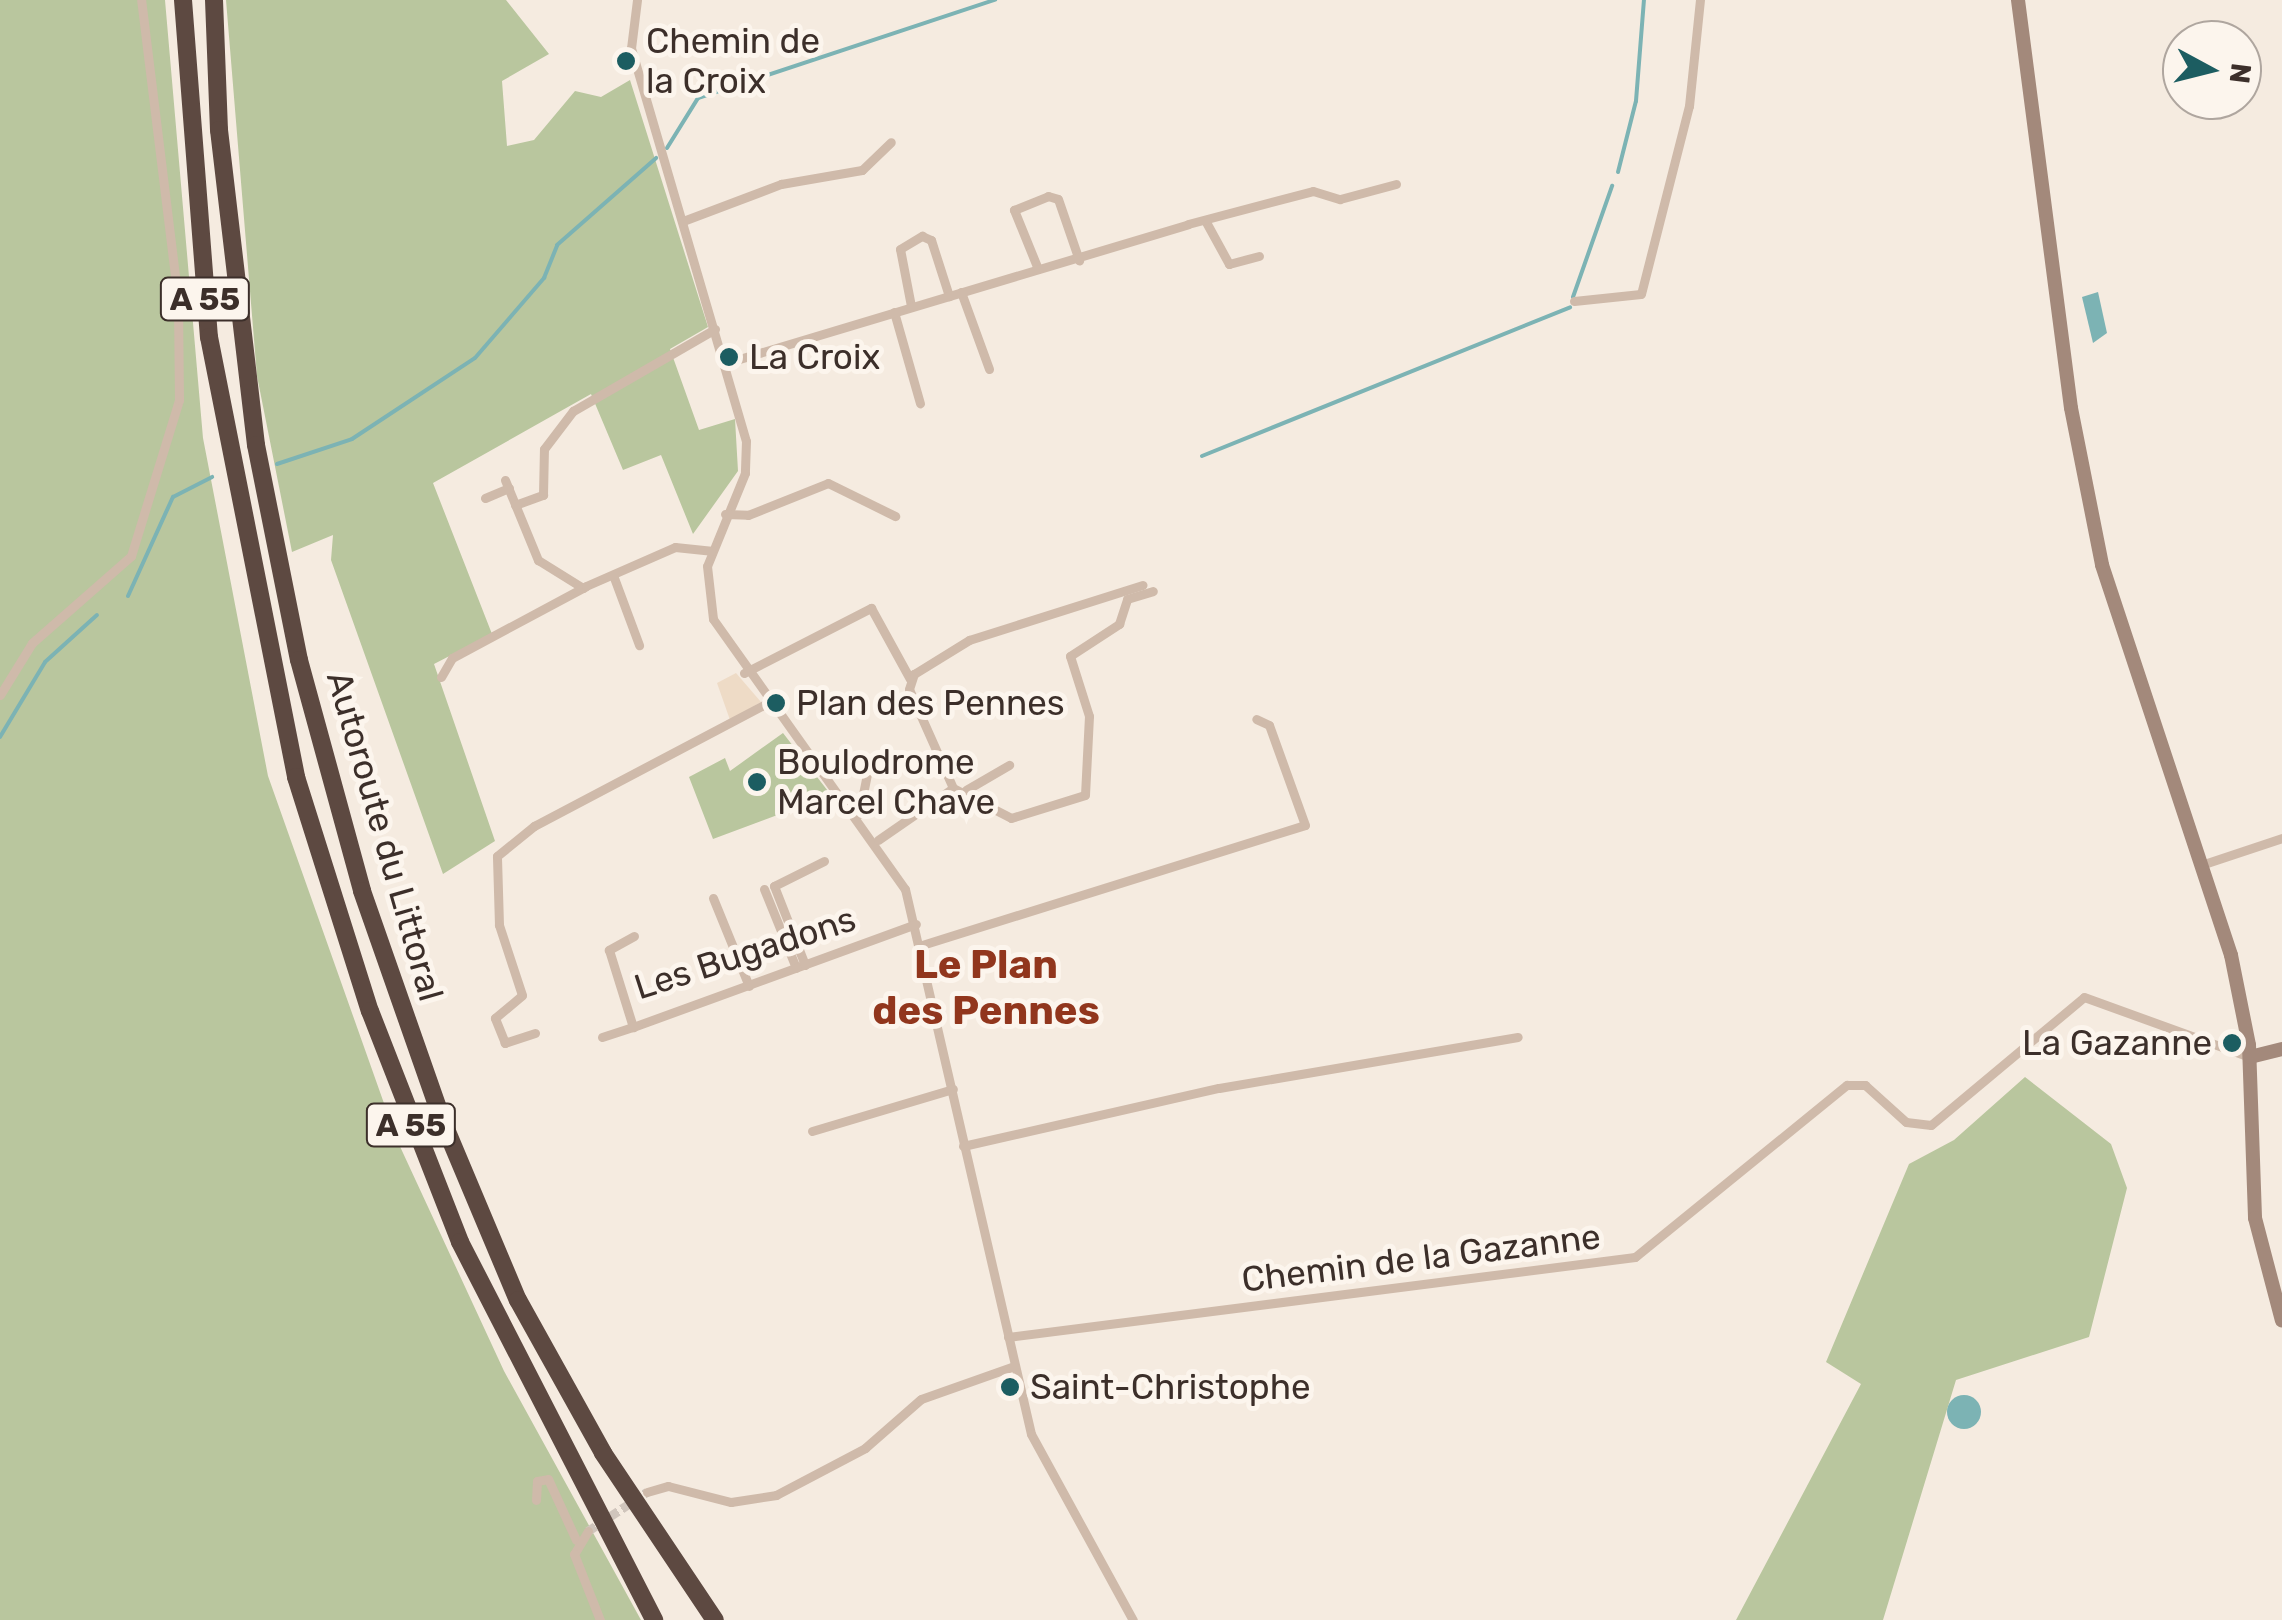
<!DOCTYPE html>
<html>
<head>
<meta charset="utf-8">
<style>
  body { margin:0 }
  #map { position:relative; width:2282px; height:1620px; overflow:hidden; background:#f5ebe0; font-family:Rubik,sans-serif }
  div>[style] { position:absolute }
  .green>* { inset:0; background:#b9c69e }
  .plaza>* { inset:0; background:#eedbc6 }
  .water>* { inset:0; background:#7cb3b4 }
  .round { border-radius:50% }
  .stream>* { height:4px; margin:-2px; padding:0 2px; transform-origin:2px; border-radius:2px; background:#7cb3b4 }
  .street-tunnel>* { height:9px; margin-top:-4.5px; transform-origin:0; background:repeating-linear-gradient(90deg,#d0c5bc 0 9px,transparent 0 13.5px) }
  .street>* { height:9px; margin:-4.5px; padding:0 4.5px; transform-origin:4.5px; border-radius:4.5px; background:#cfbaaa }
  .secondary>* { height:14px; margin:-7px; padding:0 7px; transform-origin:7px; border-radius:7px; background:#a3897b }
  .highway>* { height:18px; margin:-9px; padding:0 9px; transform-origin:9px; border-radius:9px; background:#5d4941 }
  .dots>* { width:28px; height:28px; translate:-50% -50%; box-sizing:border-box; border:5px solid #fcf5ed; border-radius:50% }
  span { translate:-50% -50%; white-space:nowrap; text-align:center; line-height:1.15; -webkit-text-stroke:10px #fcf5ed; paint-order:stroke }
  .shield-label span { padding:2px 8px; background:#fcf5ed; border:2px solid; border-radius:8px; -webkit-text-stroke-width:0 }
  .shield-label { font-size:32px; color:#3c2f2a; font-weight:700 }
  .poi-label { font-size:35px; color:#3c2f2a }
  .left { translate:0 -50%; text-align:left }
  .right { translate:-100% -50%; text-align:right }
  .street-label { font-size:35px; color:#3c2f2a }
  .quarter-label { font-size:40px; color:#91361d; font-weight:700 }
  .north { position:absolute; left:2162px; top:20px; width:100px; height:100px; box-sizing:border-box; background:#fcf5ed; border:2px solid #afa69f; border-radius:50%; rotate:97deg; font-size:28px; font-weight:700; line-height:40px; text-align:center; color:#3c2f2a }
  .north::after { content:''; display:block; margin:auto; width:35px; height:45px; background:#1c5d61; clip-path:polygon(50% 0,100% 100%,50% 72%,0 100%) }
</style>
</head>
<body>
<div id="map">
  <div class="green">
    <i style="clip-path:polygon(0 0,165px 0,203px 438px,268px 776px,397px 1140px,504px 1371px,641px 1620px,0 1620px)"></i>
    <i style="clip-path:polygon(226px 0,506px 0,549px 54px,502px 81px,507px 146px,534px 140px,575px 91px,601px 97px,630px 80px,708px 327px,670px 349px,699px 430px,735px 419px,738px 471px,693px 534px,661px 455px,623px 470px,591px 394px,433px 483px,492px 634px,434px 664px,495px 841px,443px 874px,331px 560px,333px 535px,292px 552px,257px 376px)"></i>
    <i style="clip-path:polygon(783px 733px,831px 795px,713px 839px,689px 777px,725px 758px,730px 771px)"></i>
    <i style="clip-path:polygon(2025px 1077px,2111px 1144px,2127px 1188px,2089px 1337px,1956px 1380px,1883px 1620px,1736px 1620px,1861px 1384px,1826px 1362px,1909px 1164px,1954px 1140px)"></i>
  </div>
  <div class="plaza">
    <i style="clip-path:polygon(736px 673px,761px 702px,730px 720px,717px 683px)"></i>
  </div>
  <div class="water">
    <i style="clip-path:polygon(2098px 292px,2107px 333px,2093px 343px,2082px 297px)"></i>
    <i class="round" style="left:1947px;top:1395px;width:34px;height:34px"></i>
  </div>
  <div class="stream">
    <i style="left:667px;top:148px;width:59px;rotate:-58.2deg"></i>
    <i style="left:698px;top:98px;width:313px;rotate:-18.3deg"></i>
    <i style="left:1618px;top:172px;width:73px;rotate:-75.8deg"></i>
    <i style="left:1636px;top:101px;width:101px;rotate:-85.5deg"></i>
    <i style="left:1573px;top:297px;width:118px;rotate:-70.6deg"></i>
    <i style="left:1202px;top:456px;width:397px;rotate:-22deg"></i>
    <i style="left:277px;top:464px;width:79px;rotate:-18.4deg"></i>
    <i style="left:352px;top:439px;width:147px;rotate:-33.4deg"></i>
    <i style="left:475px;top:358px;width:106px;rotate:-49.2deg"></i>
    <i style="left:544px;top:278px;width:35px;rotate:-68deg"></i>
    <i style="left:557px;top:245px;width:132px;rotate:-41.3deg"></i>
    <i style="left:128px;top:596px;width:109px;rotate:-65.6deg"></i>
    <i style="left:173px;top:497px;width:44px;rotate:-27.1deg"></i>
    <i style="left:0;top:737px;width:87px;rotate:-59deg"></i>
    <i style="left:45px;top:662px;width:70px;rotate:-42.1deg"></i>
  </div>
  <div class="street-tunnel">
    <i style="left:588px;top:1531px;width:71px;rotate:-33.5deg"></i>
  </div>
  <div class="street">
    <i style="left:637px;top:0;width:48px;rotate:97.1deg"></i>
    <i style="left:631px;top:48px;width:409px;rotate:73.7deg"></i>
    <i style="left:746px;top:441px;width:32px;rotate:92deg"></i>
    <i style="left:745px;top:473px;width:100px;rotate:112.2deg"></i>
    <i style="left:707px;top:566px;width:53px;rotate:83.5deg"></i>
    <i style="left:713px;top:619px;width:331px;rotate:54.6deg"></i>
    <i style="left:905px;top:889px;width:559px;rotate:76.98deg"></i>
    <i style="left:1031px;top:1434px;width:212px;rotate:61.3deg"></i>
    <i style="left:683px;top:221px;width:105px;rotate:-20.7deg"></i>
    <i style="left:781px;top:184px;width:82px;rotate:-9.8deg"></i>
    <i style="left:862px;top:170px;width:40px;rotate:-44deg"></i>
    <i style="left:1206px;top:222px;width:48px;rotate:61.3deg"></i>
    <i style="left:1229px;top:264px;width:31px;rotate:-15deg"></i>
    <i style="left:1038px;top:269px;width:64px;rotate:-112.1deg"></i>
    <i style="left:1014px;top:210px;width:37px;rotate:-22deg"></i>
    <i style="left:1048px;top:196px;width:10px;rotate:17deg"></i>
    <i style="left:1058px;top:199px;width:65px;rotate:71deg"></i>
    <i style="left:961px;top:292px;width:82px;rotate:70deg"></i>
    <i style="left:1574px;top:301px;width:67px;rotate:-6deg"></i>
    <i style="left:1641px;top:294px;width:194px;rotate:-75.7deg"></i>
    <i style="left:1689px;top:106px;width:107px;rotate:-84.1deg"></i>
    <i style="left:911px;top:306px;width:58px;rotate:-100.9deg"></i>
    <i style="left:900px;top:249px;width:26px;rotate:-31deg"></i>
    <i style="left:922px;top:236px;width:10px;rotate:24deg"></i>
    <i style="left:931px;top:240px;width:59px;rotate:72.2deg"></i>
    <i style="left:894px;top:312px;width:95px;rotate:74.1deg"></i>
    <i style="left:726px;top:363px;width:482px;rotate:-16.7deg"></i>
    <i style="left:1188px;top:224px;width:129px;rotate:-14.8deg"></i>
    <i style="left:1313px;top:191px;width:28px;rotate:17deg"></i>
    <i style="left:1340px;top:199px;width:58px;rotate:-15deg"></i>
    <i style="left:505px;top:480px;width:87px;rotate:67.6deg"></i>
    <i style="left:538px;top:560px;width:53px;rotate:31.9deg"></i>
    <i style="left:485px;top:498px;width:26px;rotate:-23deg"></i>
    <i style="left:515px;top:505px;width:30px;rotate:-20deg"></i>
    <i style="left:543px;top:495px;width:46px;rotate:-88.8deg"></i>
    <i style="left:544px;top:449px;width:48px;rotate:-52.7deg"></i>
    <i style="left:573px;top:411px;width:164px;rotate:-30deg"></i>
    <i style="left:725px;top:514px;width:23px;rotate:2deg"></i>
    <i style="left:748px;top:515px;width:86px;rotate:-21.8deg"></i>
    <i style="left:828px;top:483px;width:75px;rotate:26.2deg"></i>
    <i style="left:613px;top:575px;width:75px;rotate:69.6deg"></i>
    <i style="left:744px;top:673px;width:143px;rotate:-27.1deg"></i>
    <i style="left:871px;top:608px;width:81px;rotate:61.2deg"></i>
    <i style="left:441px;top:677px;width:22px;rotate:-60deg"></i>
    <i style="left:452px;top:658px;width:152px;rotate:-28.2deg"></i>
    <i style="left:586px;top:586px;width:97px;rotate:-23.7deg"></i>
    <i style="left:675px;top:547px;width:36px;rotate:6deg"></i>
    <i style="left:0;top:695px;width:61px;rotate:-58.4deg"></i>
    <i style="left:32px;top:643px;width:132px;rotate:-41.3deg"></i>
    <i style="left:131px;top:556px;width:163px;rotate:-72.9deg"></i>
    <i style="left:179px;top:400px;width:100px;rotate:-90.6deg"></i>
    <i style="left:178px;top:300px;width:302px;rotate:-97deg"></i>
    <i style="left:953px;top:788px;width:65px;rotate:27.3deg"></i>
    <i style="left:1011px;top:818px;width:77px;rotate:-17.3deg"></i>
    <i style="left:1085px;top:795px;width:79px;rotate:-87.1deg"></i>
    <i style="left:1089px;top:716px;width:63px;rotate:-107.6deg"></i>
    <i style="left:1070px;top:656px;width:59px;rotate:-33.1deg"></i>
    <i style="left:1119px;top:624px;width:26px;rotate:-72deg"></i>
    <i style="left:1127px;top:599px;width:27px;rotate:-17deg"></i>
    <i style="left:966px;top:790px;width:50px;rotate:-30.2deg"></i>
    <i style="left:859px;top:814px;width:41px;rotate:-78.7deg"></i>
    <i style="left:878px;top:840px;width:91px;rotate:-34.7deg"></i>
    <i style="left:953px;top:788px;width:108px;rotate:-114deg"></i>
    <i style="left:909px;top:689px;width:16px;rotate:-72deg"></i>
    <i style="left:914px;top:674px;width:65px;rotate:-31.7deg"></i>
    <i style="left:969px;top:640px;width:182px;rotate:-17.6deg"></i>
    <i style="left:2207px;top:863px;width:79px;rotate:-18.4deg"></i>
    <i style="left:764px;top:889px;width:85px;rotate:67.9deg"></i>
    <i style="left:713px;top:898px;width:95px;rotate:67.8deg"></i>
    <i style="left:634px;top:936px;width:29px;rotate:151deg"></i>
    <i style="left:609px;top:950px;width:81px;rotate:72.7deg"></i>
    <i style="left:633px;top:1027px;width:301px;rotate:-20deg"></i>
    <i style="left:922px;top:945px;width:401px;rotate:-17.4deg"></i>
    <i style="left:1305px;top:825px;width:106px;rotate:-109.8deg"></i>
    <i style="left:1269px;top:725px;width:14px;rotate:-155deg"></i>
    <i style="left:805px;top:965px;width:85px;rotate:-111.4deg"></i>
    <i style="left:774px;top:886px;width:56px;rotate:-26.6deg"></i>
    <i style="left:535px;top:1033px;width:32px;rotate:162deg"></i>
    <i style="left:505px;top:1043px;width:27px;rotate:-112deg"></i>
    <i style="left:495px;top:1018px;width:35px;rotate:-40deg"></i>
    <i style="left:522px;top:995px;width:74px;rotate:-108.2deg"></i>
    <i style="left:499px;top:925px;width:69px;rotate:-91.7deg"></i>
    <i style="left:497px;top:856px;width:48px;rotate:-39deg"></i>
    <i style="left:534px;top:826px;width:263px;rotate:-27.8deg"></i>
    <i style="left:602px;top:1037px;width:33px;rotate:-18deg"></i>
    <i style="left:812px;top:1131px;width:147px;rotate:-16.6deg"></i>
    <i style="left:963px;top:1146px;width:262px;rotate:-12.8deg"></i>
    <i style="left:1219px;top:1088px;width:303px;rotate:-9.7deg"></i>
    <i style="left:1008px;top:1337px;width:632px;rotate:-7.27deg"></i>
    <i style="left:1635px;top:1257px;width:273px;rotate:-39.1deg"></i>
    <i style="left:1847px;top:1085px;width:18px"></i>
    <i style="left:1865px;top:1085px;width:55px;rotate:42.1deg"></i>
    <i style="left:1906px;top:1122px;width:25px;rotate:7deg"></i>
    <i style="left:1931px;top:1125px;width:199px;rotate:-39.9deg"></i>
    <i style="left:2084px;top:997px;width:177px;rotate:19.9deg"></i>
    <i style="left:647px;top:1492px;width:22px;rotate:-16deg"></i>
    <i style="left:668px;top:1486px;width:65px;rotate:14.3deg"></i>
    <i style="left:731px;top:1502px;width:46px;rotate:-8.8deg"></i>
    <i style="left:776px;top:1495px;width:101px;rotate:-27.8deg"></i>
    <i style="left:865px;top:1448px;width:74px;rotate:-41.2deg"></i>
    <i style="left:921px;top:1399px;width:99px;rotate:-19.5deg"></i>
    <i style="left:536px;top:1500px;width:19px;rotate:-87deg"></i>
    <i style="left:537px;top:1481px;width:11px;rotate:-10deg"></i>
    <i style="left:548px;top:1479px;width:67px;rotate:65.3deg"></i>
    <i style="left:588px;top:1531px;width:27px;rotate:121deg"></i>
    <i style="left:574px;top:1554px;width:71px;rotate:68.5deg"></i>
  </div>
  <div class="secondary">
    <i style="left:2018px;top:0;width:411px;rotate:82.6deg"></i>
    <i style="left:2071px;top:408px;width:160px;rotate:78.8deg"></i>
    <i style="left:2102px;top:565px;width:411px;rotate:71.7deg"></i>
    <i style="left:2231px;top:955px;width:92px;rotate:78.7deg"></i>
    <i style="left:2249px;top:1045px;width:173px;rotate:88deg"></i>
    <i style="left:2255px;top:1218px;width:106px;rotate:75.3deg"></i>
    <i style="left:2250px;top:1057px;width:33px;rotate:-14deg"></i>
  </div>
  <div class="highway">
    <i style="left:183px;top:0;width:338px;rotate:85.6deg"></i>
    <i style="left:209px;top:337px;width:449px;rotate:78.8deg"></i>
    <i style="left:296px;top:777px;width:245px;rotate:72.5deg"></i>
    <i style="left:370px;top:1011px;width:248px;rotate:68.7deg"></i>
    <i style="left:460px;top:1242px;width:425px;rotate:62.8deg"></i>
    <i style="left:214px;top:0;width:130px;rotate:87.8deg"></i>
    <i style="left:219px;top:130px;width:317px;rotate:83.3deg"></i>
    <i style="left:256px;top:445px;width:219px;rotate:78.7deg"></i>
    <i style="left:299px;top:660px;width:239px;rotate:74.7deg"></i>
    <i style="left:362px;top:891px;width:245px;rotate:70.7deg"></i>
    <i style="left:443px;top:1122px;width:193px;rotate:67.2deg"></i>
    <i style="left:518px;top:1300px;width:175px;rotate:60.9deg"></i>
    <i style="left:603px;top:1453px;width:201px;rotate:56.2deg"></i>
  </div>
  <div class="dots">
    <i style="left:626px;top:61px;background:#1c5d61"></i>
    <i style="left:729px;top:357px;background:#1c5d61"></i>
    <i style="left:776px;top:703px;background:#1c5d61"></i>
    <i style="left:757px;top:782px;background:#1c5d61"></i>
    <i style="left:2232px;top:1043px;background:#1c5d61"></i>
    <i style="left:1010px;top:1387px;background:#1c5d61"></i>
  </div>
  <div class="shield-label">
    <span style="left:205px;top:299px">A 55</span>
    <span style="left:411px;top:1125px">A 55</span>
  </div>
  <div class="poi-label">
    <span class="left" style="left:646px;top:61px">Chemin de<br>la Croix</span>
    <span class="left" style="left:749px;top:357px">La Croix</span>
    <span class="left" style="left:796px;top:703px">Plan des Pennes</span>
    <span class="left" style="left:777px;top:782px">Boulodrome<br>Marcel Chave</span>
    <span class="right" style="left:2212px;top:1043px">La Gazanne</span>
    <span class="left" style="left:1030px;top:1387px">Saint-Christophe</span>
  </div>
  <div class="street-label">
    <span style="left:385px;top:836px;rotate:74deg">Autoroute du Littoral</span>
    <span style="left:745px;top:953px;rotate:-18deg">Les Bugadons</span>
    <span style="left:1421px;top:1258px;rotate:-7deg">Chemin de la Gazanne</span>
  </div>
  <div class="quarter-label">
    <span style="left:986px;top:988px">Le Plan<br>des Pennes</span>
  </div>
  <div class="north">N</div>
</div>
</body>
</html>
